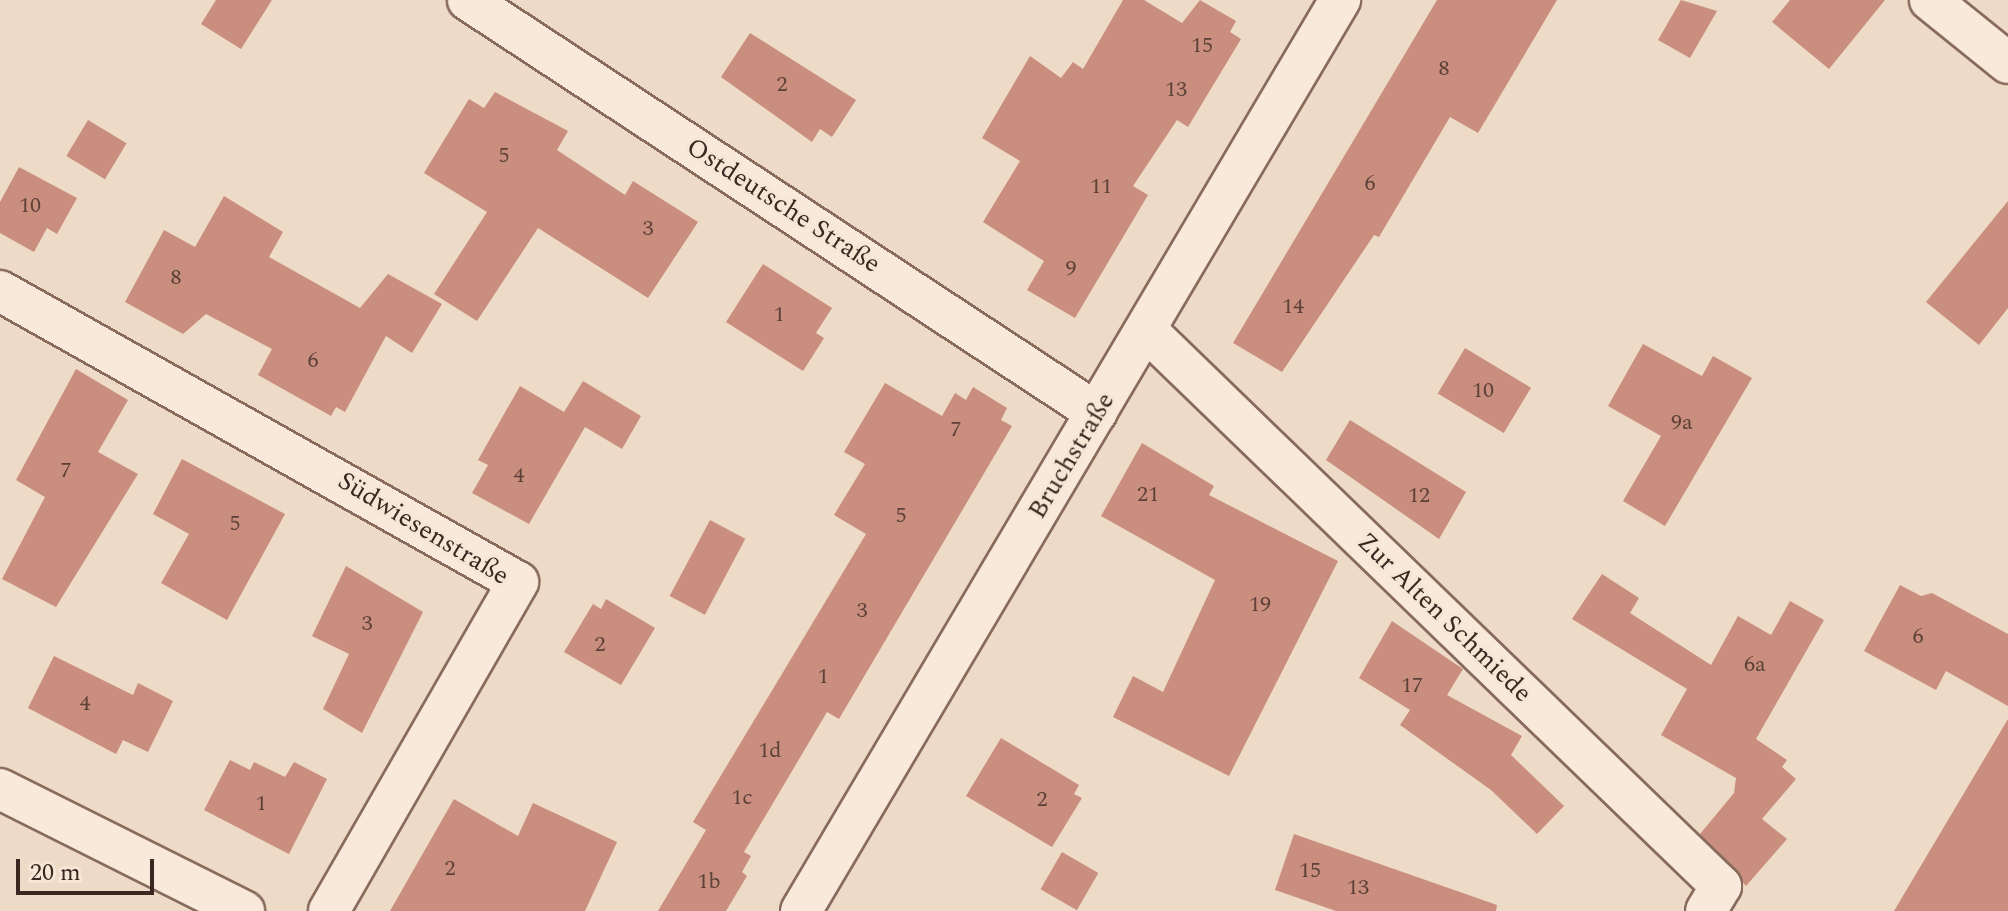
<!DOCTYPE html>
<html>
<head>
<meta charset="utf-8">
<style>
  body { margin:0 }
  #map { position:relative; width:2008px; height:911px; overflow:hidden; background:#eddac7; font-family:Spectral,serif }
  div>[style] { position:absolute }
  .building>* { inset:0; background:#ca8e7e; transform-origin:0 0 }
  .roads { filter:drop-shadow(2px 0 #886b5d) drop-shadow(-2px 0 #886b5d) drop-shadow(0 2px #886b5d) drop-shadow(0 -2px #886b5d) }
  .street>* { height:40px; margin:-20px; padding:0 20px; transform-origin:20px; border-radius:20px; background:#f8e9da }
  span { translate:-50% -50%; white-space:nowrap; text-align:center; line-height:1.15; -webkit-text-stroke:6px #f5e6d6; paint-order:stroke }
  .number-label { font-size:22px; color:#5d4138 }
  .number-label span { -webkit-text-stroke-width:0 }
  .street-label { font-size:26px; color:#392720 }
  .scale { position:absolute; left:16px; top:859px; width:138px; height:36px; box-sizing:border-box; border:4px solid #392720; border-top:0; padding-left:10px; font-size:24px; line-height:28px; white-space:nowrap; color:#392720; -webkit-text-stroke:6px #f5e6d6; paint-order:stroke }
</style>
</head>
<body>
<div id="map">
  <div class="building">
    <i style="clip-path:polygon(216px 0,272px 0,241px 49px,201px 24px)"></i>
    <i style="clip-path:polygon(1123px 0,1144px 0,1182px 23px,1200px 0,1236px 21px,1230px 32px,1241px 39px,1188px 127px,1177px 120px,1133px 186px,1148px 195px,1075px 318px,1027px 290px,1044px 261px,983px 222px,1020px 161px,982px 138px,1030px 56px,1061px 78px,1073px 62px,1083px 69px)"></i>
    <i style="clip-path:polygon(1437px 0,1557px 0,1478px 133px,1450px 117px,1379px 237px,1374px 235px,1282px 372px,1233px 343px)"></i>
    <i style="clip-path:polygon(1681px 0,1717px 11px,1690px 58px,1658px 40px)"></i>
    <i style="clip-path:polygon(1790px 0,1885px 0,1829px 69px,1772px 22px)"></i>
    <i style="clip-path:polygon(750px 33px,856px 100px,832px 137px,820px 129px,812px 142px,721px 77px)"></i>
    <i style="clip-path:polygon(495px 92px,568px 131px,557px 150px,625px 195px,633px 181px,698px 222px,648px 298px,538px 228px,477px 321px,434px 294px,487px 212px,424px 173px,469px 99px,484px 108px)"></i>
    <i style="left:88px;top:120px;width:45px;height:42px;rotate:31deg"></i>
    <i style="clip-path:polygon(19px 167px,77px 198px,57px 234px,47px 228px,34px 252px,0 233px,0 202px)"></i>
    <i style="clip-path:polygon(224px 196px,283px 232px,269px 257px,360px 308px,388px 274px,442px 304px,412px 353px,386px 336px,345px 412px,336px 407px,331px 416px,258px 375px,272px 349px,206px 314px,183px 334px,125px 302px,164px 230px,195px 247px)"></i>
    <i style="clip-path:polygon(2008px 201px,2008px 308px,1979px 345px,1926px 302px)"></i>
    <i style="clip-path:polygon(763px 264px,832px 308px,816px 333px,824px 338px,803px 371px,726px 322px)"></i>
    <i style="clip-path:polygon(1643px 344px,1702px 376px,1713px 356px,1752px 378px,1665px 526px,1623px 501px,1661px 436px,1608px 406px)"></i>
    <i style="left:1465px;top:348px;width:77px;height:53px;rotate:31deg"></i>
    <i style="clip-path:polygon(76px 369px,128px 400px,98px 452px,138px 474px,56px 607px,2px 579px,45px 497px,16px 480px)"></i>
    <i style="clip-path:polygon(583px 381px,641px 416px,622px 449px,585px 427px,529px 524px,472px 493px,488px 465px,478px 460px,520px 386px,564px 412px)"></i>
    <i style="clip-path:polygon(885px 383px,942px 416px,955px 393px,966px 400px,973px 387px,1007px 408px,1001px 420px,1012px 426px,839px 719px,827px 712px,744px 852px,751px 856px,742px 872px,747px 876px,726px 911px,658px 911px,706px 830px,693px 822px,866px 534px,834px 515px,865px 464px,844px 452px)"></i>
    <i style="clip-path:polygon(1350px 420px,1466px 492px,1439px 539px,1326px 460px)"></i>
    <i style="clip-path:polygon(1142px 443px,1214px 486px,1209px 495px,1338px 561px,1229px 776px,1113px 717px,1133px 676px,1163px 692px,1215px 580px,1101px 516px)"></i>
    <i style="clip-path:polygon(182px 459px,285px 514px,227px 620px,161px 583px,189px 534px,153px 514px)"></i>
    <i style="left:710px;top:520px;width:40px;height:86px;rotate:28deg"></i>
    <i style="clip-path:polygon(346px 566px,423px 612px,362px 733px,323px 709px,349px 654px,312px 636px)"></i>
    <i style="clip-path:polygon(1602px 574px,1639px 598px,1630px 613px,1711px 665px,1738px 616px,1771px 635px,1790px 601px,1824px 620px,1756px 739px,1787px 760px,1782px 767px,1796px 779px,1762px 819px,1787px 839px,1746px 886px,1700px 834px,1734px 793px,1736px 778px,1661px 735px,1687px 689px,1572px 619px)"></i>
    <i style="clip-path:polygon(1900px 585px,1921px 596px,1932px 593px,2008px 634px,2008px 706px,1946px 671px,1936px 690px,1864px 651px)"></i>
    <i style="clip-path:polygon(606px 599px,655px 628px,621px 685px,564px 652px,593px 604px,601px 609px)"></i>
    <i style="clip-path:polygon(1392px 621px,1463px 669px,1447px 695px,1522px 736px,1511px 755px,1564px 806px,1537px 834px,1491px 790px,1400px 725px,1410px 710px,1359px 678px)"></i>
    <i style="clip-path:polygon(54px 656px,133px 695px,138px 683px,173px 701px,148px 752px,123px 740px,116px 754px,28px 708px)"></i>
    <i style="clip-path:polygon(2008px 719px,2008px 911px,1894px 911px)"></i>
    <i style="clip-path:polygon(1001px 738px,1079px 785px,1074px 794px,1082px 798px,1052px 847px,966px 796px)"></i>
    <i style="clip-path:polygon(230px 760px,250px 770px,254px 762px,285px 777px,294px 762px,327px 779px,289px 854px,204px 810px)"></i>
    <i style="clip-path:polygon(454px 799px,518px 836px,533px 803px,617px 842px,585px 911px,390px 911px)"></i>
    <i style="clip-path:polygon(1294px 834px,1497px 905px,1496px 911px,1336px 911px,1275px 890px)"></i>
    <i style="left:1062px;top:852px;width:42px;height:43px;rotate:30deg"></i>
  </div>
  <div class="roads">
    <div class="street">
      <i style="left:468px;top:0;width:752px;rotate:33.29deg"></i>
      <i style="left:1930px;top:0;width:100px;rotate:38.9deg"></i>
      <i style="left:0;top:291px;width:594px;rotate:29.33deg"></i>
      <i style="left:518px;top:582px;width:379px;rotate:119.9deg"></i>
      <i style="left:1146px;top:330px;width:800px;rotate:44.04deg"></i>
      <i style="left:1721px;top:886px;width:29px;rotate:121deg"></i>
      <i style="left:0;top:789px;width:273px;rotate:26.6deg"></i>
      <i style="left:801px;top:911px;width:1059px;rotate:-59.39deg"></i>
    </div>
  </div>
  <div class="number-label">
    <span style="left:1202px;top:46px">15</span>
    <span style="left:1444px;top:69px">8</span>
    <span style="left:782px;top:85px">2</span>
    <span style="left:1176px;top:90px">13</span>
    <span style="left:504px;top:156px">5</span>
    <span style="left:1370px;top:184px">6</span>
    <span style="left:1101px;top:187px">11</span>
    <span style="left:30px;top:206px">10</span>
    <span style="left:648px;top:229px">3</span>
    <span style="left:1071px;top:269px">9</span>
    <span style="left:176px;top:278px">8</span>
    <span style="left:1293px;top:307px">14</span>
    <span style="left:779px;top:315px">1</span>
    <span style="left:313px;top:361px">6</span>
    <span style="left:1483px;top:391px">10</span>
    <span style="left:1682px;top:423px">9a</span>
    <span style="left:956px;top:430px">7</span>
    <span style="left:66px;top:471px">7</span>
    <span style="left:519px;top:476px">4</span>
    <span style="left:1148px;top:495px">21</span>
    <span style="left:1419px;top:496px">12</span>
    <span style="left:901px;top:516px">5</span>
    <span style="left:235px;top:524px">5</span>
    <span style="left:1260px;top:605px">19</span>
    <span style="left:862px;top:611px">3</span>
    <span style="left:367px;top:624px">3</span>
    <span style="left:1918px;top:637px">6</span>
    <span style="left:600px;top:645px">2</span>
    <span style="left:1755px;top:665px">6a</span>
    <span style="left:823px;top:677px">1</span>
    <span style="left:1412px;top:686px">17</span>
    <span style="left:85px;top:704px">4</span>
    <span style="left:770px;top:751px">1d</span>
    <span style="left:742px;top:798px">1c</span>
    <span style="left:1042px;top:800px">2</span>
    <span style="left:261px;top:804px">1</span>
    <span style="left:450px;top:869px">2</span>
    <span style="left:1310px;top:871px">15</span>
    <span style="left:709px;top:882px">1b</span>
    <span style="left:1358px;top:888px">13</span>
  </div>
  <div class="street-label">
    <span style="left:783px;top:206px;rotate:33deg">Ostdeutsche Straße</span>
    <span style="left:1072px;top:456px;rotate:-59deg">Bruchstraße</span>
    <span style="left:423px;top:529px;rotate:31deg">Südwiesenstraße</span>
    <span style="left:1444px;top:618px;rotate:44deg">Zur Alten Schmiede</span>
  </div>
  <div class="scale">20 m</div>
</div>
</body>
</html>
